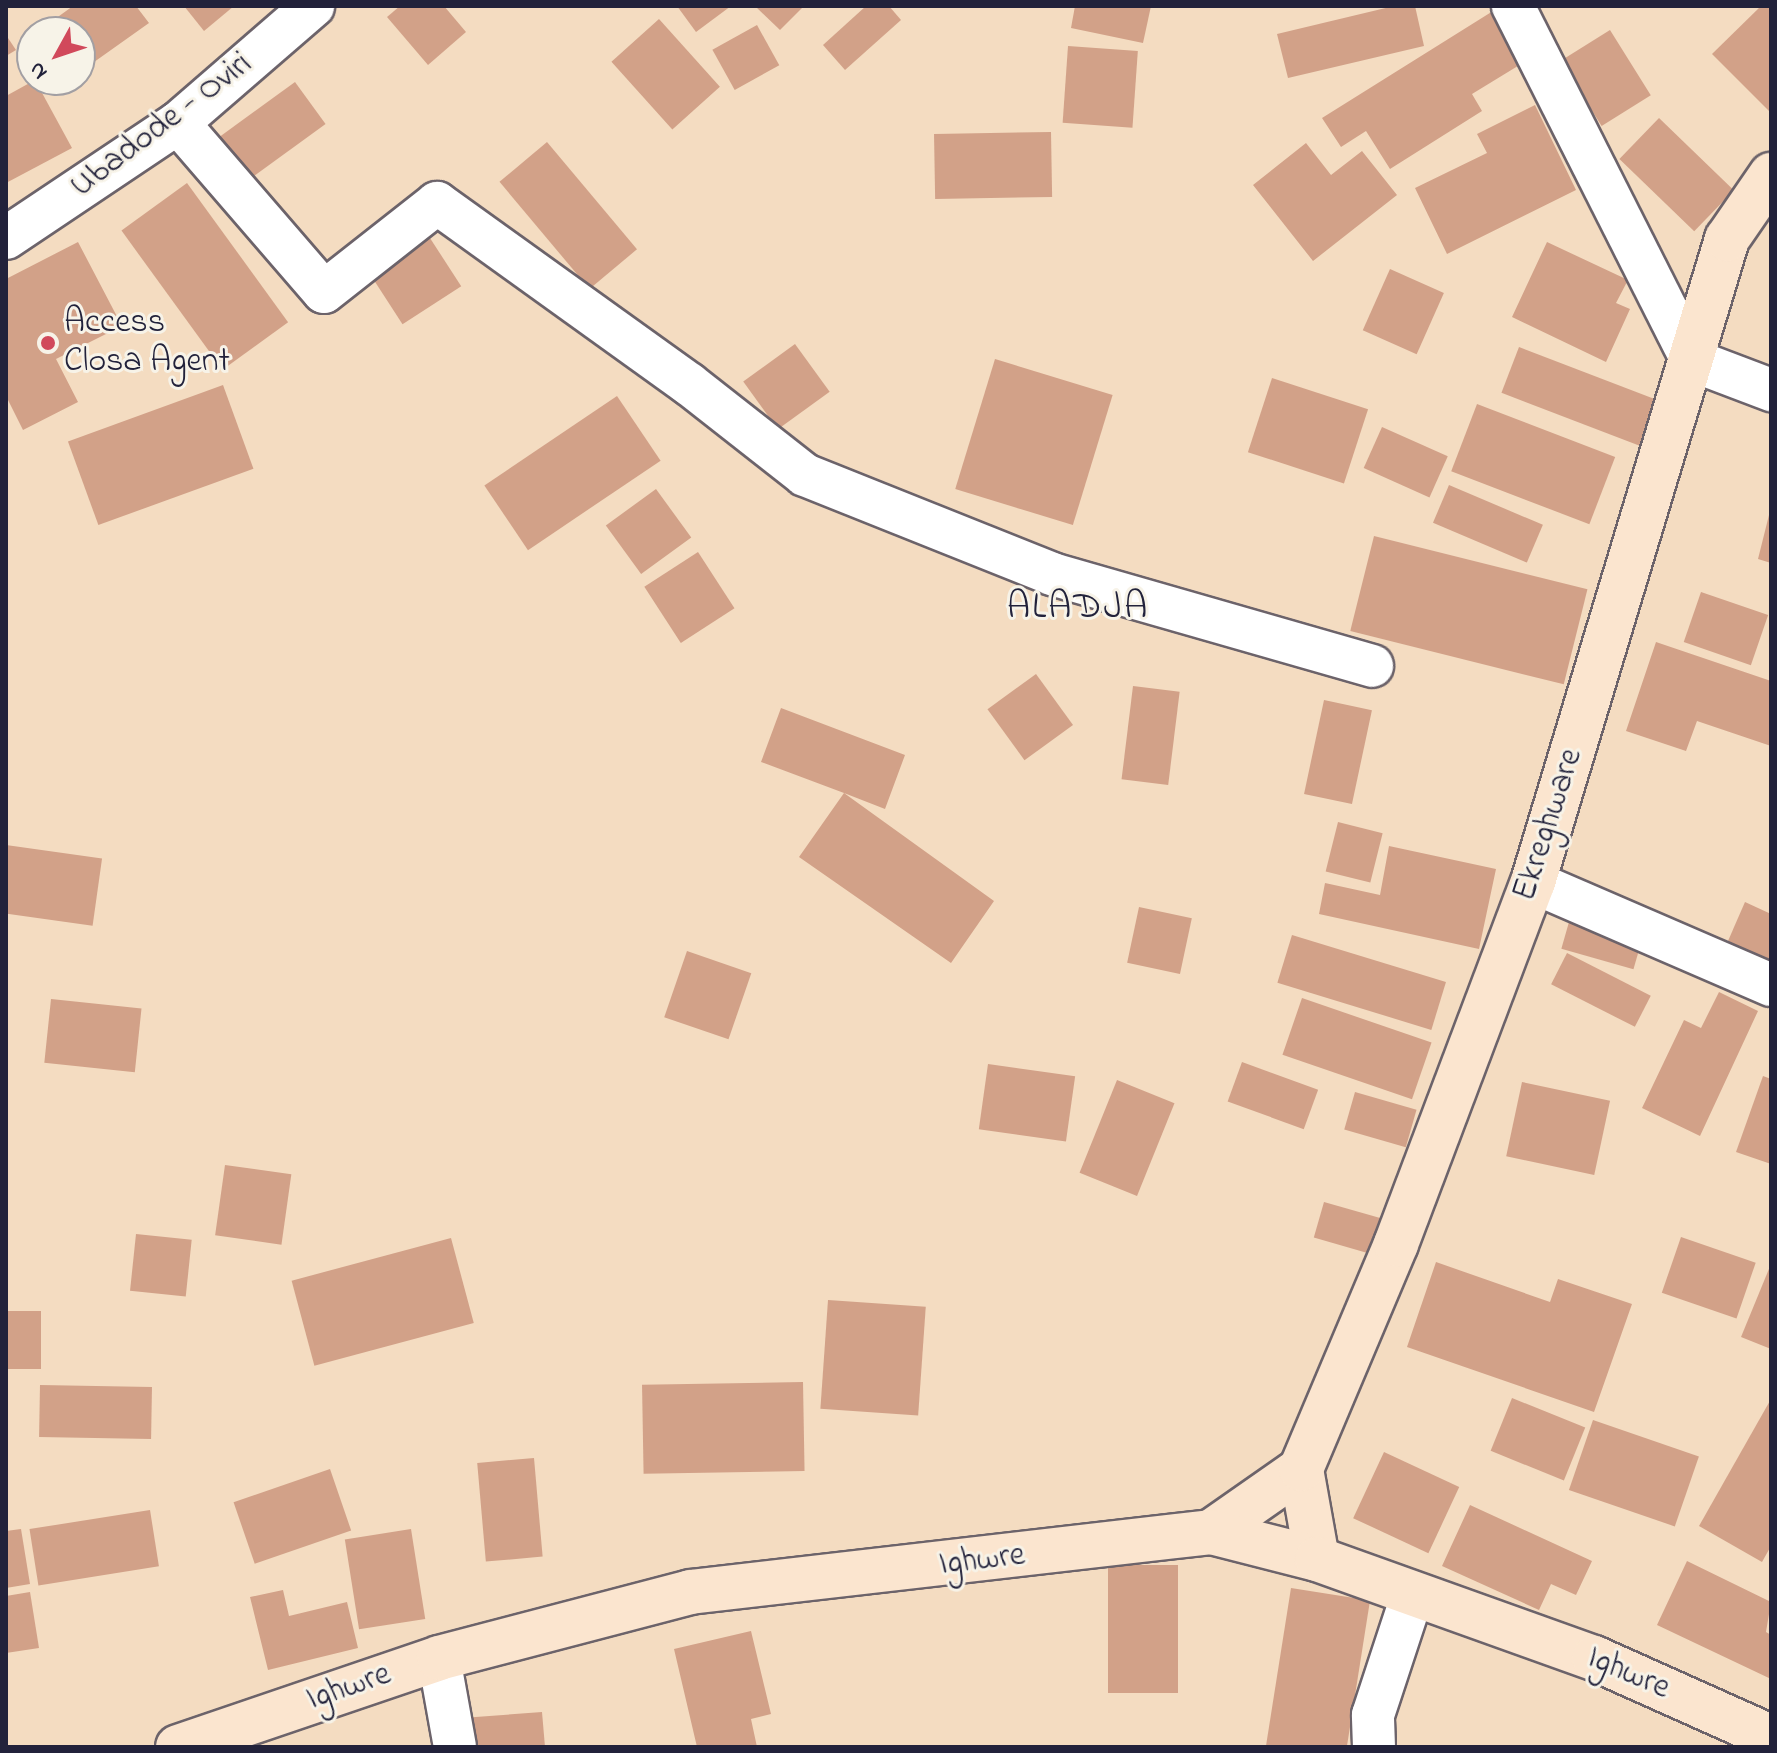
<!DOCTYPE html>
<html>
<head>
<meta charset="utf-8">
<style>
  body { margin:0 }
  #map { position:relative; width:1777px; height:1753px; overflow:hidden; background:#f4dcc1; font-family:"Indie Flower",sans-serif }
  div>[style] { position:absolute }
  .building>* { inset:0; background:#d2a188; transform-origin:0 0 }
  .roads { filter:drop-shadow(2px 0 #6c636a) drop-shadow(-2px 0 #6c636a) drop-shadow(0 2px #6c636a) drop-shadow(0 -2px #6c636a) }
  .street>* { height:42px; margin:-21px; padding:0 21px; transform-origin:21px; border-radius:21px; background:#fff }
  .secondary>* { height:44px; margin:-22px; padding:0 22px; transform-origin:22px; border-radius:22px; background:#fbe5cf }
  .dots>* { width:22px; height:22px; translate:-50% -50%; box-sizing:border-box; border:4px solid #f7f3e8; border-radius:50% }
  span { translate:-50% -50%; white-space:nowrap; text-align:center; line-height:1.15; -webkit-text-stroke:6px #f7f3e8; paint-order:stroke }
  .street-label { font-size:34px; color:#22223b }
  .poi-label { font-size:34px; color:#22223b }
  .left { translate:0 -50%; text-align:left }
  .quarter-label { font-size:38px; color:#22223b; letter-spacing:2px }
  .frame { position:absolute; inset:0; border:8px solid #22223b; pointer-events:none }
  .north { position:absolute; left:16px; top:16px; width:80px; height:80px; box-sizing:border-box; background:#f7f3e8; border:2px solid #a29fa3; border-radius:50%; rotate:230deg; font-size:22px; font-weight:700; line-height:32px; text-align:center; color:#22223b }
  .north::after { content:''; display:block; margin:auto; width:28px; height:36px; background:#d1495b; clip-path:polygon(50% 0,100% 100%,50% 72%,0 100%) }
</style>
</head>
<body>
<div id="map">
  <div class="building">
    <i style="clip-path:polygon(73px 6px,136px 6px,149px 23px,80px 72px,80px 32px,37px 32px)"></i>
    <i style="clip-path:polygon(184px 6px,234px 6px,204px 31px)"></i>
    <i style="clip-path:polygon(400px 6px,444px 6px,466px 32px,428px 65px,387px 17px)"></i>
    <i style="clip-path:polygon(677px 6px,731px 6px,696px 32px)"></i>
    <i style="clip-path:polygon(755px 6px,804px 6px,780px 30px)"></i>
    <i style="clip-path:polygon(866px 6px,889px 6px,901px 20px,845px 70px,823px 45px)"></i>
    <i style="clip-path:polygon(1075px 6px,1151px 6px,1143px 43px,1071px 28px)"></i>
    <i style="clip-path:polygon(1394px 6px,1415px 6px,1424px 46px,1288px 78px,1277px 34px)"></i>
    <i style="clip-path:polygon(1501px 6px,1534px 56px,1472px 94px,1482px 111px,1390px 169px,1366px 131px,1341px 147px,1322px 118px)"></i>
    <i style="clip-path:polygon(1761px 6px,1771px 6px,1771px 113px,1712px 54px)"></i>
    <i style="left:659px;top:19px;width:91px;height:64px;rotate:48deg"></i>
    <i style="left:757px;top:25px;width:46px;height:51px;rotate:61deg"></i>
    <i style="left:1610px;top:30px;width:77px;height:58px;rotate:58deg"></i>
    <i style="clip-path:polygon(6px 35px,16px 50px,6px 56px)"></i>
    <i style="left:1068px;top:46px;width:70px;height:77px;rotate:4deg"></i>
    <i style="clip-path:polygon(35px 80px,72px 148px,6px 183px,6px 96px)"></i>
    <i style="left:295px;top:82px;width:52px;height:102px;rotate:54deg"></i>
    <i style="clip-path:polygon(1535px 105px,1576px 190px,1447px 254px,1415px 188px,1487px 153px,1477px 134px)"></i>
    <i style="left:1659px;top:118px;width:104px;height:57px;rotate:44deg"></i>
    <i style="left:1051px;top:132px;width:65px;height:117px;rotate:89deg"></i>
    <i style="left:547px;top:142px;width:140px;height:62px;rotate:50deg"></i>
    <i style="clip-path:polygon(1306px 143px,1331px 175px,1362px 151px,1397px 195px,1313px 261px,1253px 185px)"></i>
    <i style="left:187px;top:183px;width:172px;height:81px;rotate:54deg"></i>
    <i style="left:428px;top:235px;width:61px;height:70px;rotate:57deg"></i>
    <i style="clip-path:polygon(78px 242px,122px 326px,56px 359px,78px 402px,23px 430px,6px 396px,6px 279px)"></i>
    <i style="clip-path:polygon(1547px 242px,1628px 280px,1616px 303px,1630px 309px,1606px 362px,1512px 317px)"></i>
    <i style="left:1390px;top:269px;width:59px;height:67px;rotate:24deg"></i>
    <i style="left:795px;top:344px;width:59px;height:64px;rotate:54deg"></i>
    <i style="left:1519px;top:347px;width:148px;height:49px;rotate:21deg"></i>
    <i style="left:995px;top:359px;width:123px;height:136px;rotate:17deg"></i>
    <i style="left:1272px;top:378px;width:101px;height:78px;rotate:18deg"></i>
    <i style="left:223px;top:385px;width:89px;height:165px;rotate:70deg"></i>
    <i style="left:617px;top:396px;width:78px;height:160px;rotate:56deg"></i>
    <i style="left:1477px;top:404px;width:148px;height:72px;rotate:21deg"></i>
    <i style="left:1382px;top:427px;width:72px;height:45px;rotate:24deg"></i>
    <i style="left:1449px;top:485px;width:102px;height:41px;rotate:23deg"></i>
    <i style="left:656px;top:489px;width:60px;height:62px;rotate:54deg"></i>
    <i style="clip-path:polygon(1770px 511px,1771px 511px,1771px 563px,1758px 559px)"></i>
    <i style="left:1374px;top:536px;width:220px;height:98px;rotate:14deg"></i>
    <i style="left:698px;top:552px;width:67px;height:64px;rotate:57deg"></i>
    <i style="left:1701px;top:592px;width:71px;height:53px;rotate:19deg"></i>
    <i style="clip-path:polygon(1656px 642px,1771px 681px,1771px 746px,1697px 721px,1686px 751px,1626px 731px)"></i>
    <i style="left:1036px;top:674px;width:63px;height:60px;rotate:54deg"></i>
    <i style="left:1133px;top:686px;width:47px;height:94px;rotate:7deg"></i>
    <i style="left:1324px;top:700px;width:49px;height:96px;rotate:12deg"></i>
    <i style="clip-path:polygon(781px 708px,905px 755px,885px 809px,844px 793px,994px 901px,951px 963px,799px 857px,844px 793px,761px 762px)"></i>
    <i style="left:1338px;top:822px;width:46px;height:51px;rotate:14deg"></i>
    <i style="left:6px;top:845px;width:97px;height:68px;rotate:8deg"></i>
    <i style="clip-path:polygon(1389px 846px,1496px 869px,1479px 949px,1319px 914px,1325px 883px,1380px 895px)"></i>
    <i style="clip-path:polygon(1745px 902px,1771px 914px,1771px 979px,1721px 957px)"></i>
    <i style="left:1139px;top:907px;width:54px;height:57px;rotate:12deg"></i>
    <i style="left:1571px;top:915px;width:75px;height:35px;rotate:16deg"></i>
    <i style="left:1292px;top:935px;width:161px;height:50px;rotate:17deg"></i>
    <i style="left:687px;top:951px;width:68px;height:70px;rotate:19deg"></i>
    <i style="left:1567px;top:953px;width:94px;height:35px;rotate:27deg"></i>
    <i style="clip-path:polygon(1719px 992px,1758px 1011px,1700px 1136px,1642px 1108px,1684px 1020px,1701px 1028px)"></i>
    <i style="left:1302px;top:998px;width:137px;height:60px;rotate:19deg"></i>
    <i style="left:51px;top:999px;width:91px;height:64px;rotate:6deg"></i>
    <i style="left:1242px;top:1062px;width:81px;height:42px;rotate:20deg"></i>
    <i style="left:988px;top:1064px;width:88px;height:66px;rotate:8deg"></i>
    <i style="clip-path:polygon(1763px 1076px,1771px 1079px,1771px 1164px,1736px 1152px)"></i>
    <i style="left:1117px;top:1080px;width:62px;height:100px;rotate:22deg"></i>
    <i style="left:1522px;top:1082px;width:90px;height:76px;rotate:12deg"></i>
    <i style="left:1355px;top:1092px;width:64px;height:39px;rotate:16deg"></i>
    <i style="left:225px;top:1165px;width:67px;height:71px;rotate:8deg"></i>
    <i style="left:1324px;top:1202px;width:63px;height:37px;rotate:16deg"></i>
    <i style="left:136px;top:1234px;width:56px;height:57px;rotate:6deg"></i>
    <i style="left:1681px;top:1237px;width:79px;height:59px;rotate:19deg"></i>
    <i style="left:451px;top:1238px;width:88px;height:165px;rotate:75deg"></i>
    <i style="clip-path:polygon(1436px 1262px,1550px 1302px,1558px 1279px,1632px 1304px,1594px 1412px,1407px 1347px)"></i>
    <i style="clip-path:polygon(1771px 1264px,1771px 1349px,1741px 1337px)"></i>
    <i style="left:828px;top:1300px;width:98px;height:109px;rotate:4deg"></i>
    <i style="left:6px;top:1311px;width:35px;height:58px"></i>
    <i style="left:803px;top:1382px;width:89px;height:161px;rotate:89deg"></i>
    <i style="left:40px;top:1385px;width:112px;height:52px;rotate:1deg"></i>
    <i style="left:1512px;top:1398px;width:79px;height:57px;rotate:22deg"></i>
    <i style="clip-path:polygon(1771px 1399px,1771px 1546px,1762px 1562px,1699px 1526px)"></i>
    <i style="left:1593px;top:1420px;width:112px;height:74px;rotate:19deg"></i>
    <i style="left:1384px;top:1452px;width:83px;height:73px;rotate:25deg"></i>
    <i style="left:534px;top:1458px;width:99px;height:57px;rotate:85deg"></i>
    <i style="left:330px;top:1469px;width:65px;height:102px;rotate:71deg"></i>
    <i style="clip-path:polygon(1470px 1505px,1592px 1561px,1576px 1595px,1551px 1584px,1539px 1610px,1442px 1566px)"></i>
    <i style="left:150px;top:1510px;width:57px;height:122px;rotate:81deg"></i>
    <i style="clip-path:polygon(21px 1529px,30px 1584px,6px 1588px,6px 1531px)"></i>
    <i style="left:411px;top:1529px;width:91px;height:67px;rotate:81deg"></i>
    <i style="clip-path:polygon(1687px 1561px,1771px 1602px,1766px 1632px,1771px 1635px,1771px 1679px,1657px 1625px)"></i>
    <i style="left:1108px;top:1565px;width:70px;height:128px"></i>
    <i style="left:1291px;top:1588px;width:80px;height:161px;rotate:9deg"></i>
    <i style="clip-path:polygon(283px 1590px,289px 1616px,347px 1602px,358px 1648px,268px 1670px,250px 1597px)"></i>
    <i style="clip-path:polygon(30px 1592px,39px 1648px,6px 1653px,6px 1596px)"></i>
    <i style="clip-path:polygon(751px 1631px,771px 1714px,751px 1719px,757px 1747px,697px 1747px,674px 1649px)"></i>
    <i style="clip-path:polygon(542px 1712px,545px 1747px,465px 1747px,462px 1718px)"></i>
  </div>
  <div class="roads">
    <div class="street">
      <i style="left:1513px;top:6px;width:397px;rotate:63.2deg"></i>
      <i style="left:1692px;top:360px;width:85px;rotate:20.8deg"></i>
      <i style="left:178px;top:123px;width:223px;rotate:49.2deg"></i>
      <i style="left:324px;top:292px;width:144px;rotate:-38.2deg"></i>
      <i style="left:437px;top:203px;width:310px;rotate:35.7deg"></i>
      <i style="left:689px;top:384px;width:147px;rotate:38.1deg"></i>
      <i style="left:805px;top:475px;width:266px;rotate:21.8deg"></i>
      <i style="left:1052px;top:574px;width:333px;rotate:16deg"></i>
      <i style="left:6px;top:238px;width:207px;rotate:-33.8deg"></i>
      <i style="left:178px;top:123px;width:179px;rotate:-40.9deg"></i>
      <i style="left:1533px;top:882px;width:259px;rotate:23.4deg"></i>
      <i style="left:439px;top:1658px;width:90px;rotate:79.8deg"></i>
      <i style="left:1374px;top:1747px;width:32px;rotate:-92deg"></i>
      <i style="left:1373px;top:1715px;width:128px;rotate:-71.8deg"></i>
    </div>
    <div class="secondary">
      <i style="left:1301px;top:1469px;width:91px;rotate:79.9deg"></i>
      <i style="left:1211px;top:1532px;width:110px;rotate:-35deg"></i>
      <i style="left:1301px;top:1469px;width:244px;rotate:-67.1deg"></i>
      <i style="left:1396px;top:1244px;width:387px;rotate:-69.3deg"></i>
      <i style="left:1533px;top:882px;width:672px;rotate:-73.21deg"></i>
      <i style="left:1727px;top:239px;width:78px;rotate:-55.5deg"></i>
      <i style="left:178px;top:1747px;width:276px;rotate:-18.8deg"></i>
      <i style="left:439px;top:1658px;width:260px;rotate:-14.7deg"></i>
      <i style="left:690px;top:1592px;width:524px;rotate:-6.57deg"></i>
      <i style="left:1211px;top:1532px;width:109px;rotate:14.3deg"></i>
      <i style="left:1317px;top:1559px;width:294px;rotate:19.7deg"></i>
      <i style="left:1594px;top:1658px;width:194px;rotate:24.1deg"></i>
    </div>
  </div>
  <div class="dots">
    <i style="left:48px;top:343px;background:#d1495b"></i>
  </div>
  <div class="street-label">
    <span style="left:162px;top:126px;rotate:-37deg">Ubadode - Oviri</span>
    <span style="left:1549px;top:825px;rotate:-72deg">Ekreghware</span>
    <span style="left:982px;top:1561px;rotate:-7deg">Ighwre</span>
    <span style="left:1628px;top:1674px;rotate:23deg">Ighwre</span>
    <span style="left:349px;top:1688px;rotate:-19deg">Ighwre</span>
  </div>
  <div class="poi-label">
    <span class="left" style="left:64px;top:343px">Access<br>Closa Agent</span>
  </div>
  <div class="quarter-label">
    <span style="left:1078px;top:609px">ALADJA</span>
  </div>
  <div class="frame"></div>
  <div class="north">N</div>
</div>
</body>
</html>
